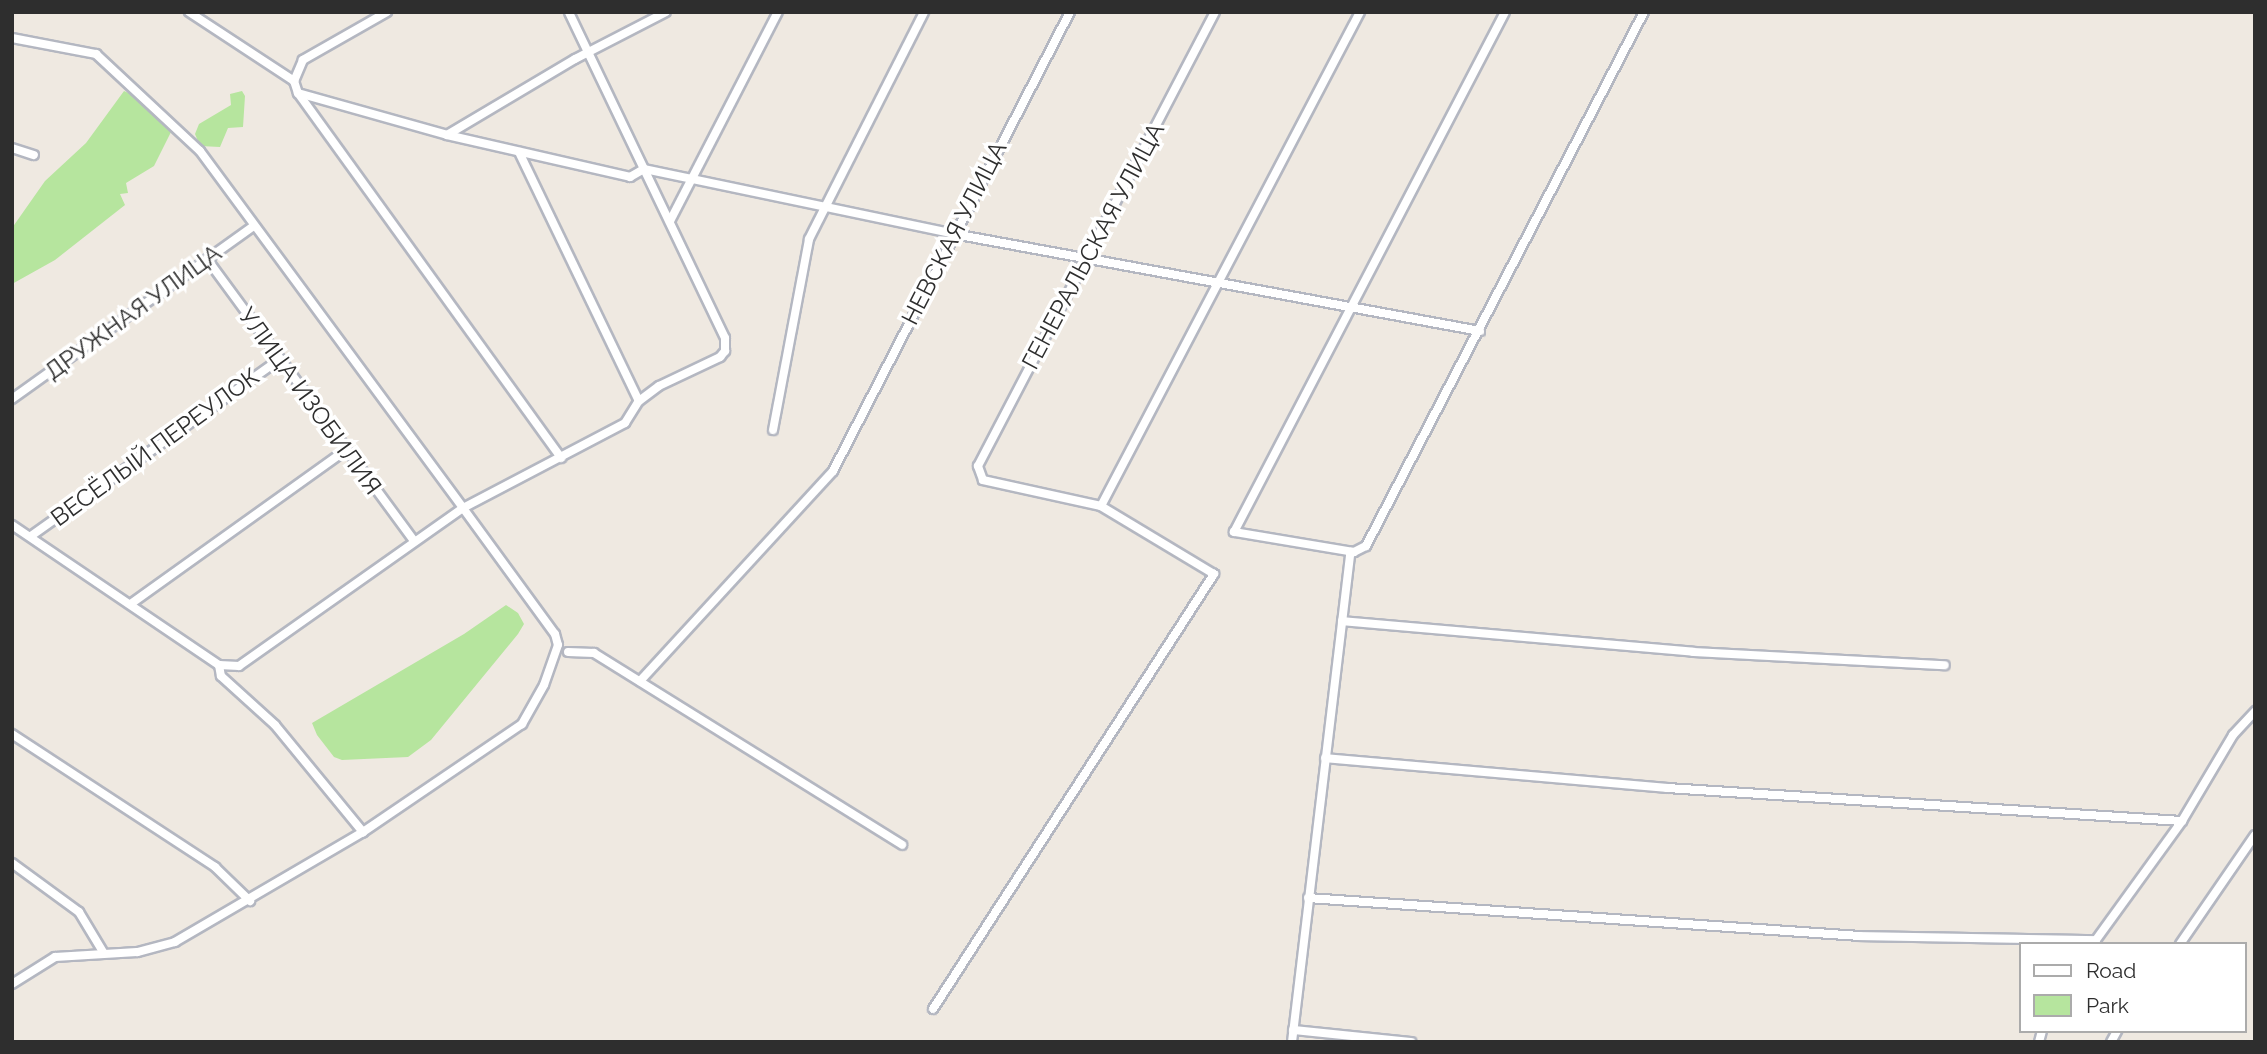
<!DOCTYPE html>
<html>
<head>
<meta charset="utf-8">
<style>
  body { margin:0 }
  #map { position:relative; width:2267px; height:1054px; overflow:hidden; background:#efe9e1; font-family:Raleway,sans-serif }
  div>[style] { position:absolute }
  .green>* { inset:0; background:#b6e59e }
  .roads { filter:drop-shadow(2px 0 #b4b7c1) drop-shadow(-2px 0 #b4b7c1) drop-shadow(0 2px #b4b7c1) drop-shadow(0 -2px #b4b7c1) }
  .minor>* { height:8px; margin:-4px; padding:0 4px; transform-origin:4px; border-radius:4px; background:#fff }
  span { translate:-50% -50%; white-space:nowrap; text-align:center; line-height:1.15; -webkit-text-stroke:7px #fff; paint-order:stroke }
  .street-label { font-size:24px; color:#2e2e2e }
  .frame { position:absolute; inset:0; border:14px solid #2e2e2e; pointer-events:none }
  .legend { position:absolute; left:2019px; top:942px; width:228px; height:91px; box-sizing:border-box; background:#fff; border:2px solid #ababab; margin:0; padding:9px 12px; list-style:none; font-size:21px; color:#2e2e2e }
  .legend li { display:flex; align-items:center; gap:14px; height:35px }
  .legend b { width:35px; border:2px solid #ababab }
</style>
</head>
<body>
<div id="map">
  <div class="green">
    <i style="clip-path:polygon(124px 91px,140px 98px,172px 130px,154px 166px,126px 183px,128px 193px,120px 194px,125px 205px,55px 260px,12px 284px,12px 228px,45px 181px,86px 143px)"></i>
    <i style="clip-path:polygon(242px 91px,245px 96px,243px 127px,228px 128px,220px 147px,200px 146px,195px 134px,199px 124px,231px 105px,230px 94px)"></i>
    <i style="clip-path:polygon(506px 605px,518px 613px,524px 624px,518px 634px,431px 740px,408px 757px,342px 760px,334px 757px,317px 735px,312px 723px,464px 634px)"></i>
  </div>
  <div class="roads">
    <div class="minor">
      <i style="left:189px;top:12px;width:126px;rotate:33.3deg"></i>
      <i style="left:387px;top:12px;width:97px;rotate:150.3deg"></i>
      <i style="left:303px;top:60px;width:23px;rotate:113deg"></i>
      <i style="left:294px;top:81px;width:13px;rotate:72deg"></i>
      <i style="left:298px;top:93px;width:450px;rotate:54.2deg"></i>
      <i style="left:12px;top:38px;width:86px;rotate:10.8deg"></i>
      <i style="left:96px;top:54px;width:142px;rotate:43deg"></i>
      <i style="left:200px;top:151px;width:443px;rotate:53.6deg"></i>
      <i style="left:463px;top:508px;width:156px;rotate:53.9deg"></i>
      <i style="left:555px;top:634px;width:11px;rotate:75deg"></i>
      <i style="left:558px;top:645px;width:42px;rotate:109.3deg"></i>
      <i style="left:544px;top:685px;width:45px;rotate:119.4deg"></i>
      <i style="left:522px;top:724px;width:192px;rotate:145.8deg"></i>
      <i style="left:363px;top:832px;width:218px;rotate:149.7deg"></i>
      <i style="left:175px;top:942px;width:39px;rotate:165deg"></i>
      <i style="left:137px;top:952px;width:82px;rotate:176.5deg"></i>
      <i style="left:55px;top:957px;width:51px;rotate:147.9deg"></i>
      <i style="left:298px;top:93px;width:155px;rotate:15.7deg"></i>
      <i style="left:447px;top:135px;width:188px;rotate:12.9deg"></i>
      <i style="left:630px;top:177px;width:16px;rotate:-30deg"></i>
      <i style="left:447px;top:135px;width:149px;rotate:-30.7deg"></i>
      <i style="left:575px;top:59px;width:102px;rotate:-27.3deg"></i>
      <i style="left:12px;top:148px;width:23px;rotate:18deg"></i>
      <i style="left:519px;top:152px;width:276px;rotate:64.3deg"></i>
      <i style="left:644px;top:169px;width:317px;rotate:11.8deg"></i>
      <i style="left:954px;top:234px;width:535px;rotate:10.45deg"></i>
      <i style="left:670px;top:221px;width:235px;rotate:-62.7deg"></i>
      <i style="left:207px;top:259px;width:350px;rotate:53.7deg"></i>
      <i style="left:12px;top:399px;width:297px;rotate:-35.6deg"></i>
      <i style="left:773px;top:430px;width:194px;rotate:-79.3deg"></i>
      <i style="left:809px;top:239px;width:254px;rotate:-63.1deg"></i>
      <i style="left:1101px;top:506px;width:558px;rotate:-62.33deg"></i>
      <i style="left:12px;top:525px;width:250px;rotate:34.1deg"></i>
      <i style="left:219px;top:665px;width:20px;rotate:3deg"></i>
      <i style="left:239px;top:666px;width:274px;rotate:-35.2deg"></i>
      <i style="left:463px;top:508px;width:183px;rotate:-27.7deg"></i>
      <i style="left:625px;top:423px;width:26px;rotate:-58deg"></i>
      <i style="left:639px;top:401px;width:25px;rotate:-37deg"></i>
      <i style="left:659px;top:386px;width:68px;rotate:-25.4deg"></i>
      <i style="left:720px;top:357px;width:8px;rotate:-50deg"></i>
      <i style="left:725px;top:351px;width:13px;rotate:-90deg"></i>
      <i style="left:725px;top:338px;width:361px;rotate:-115.6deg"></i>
      <i style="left:31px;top:536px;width:305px;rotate:-35.4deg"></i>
      <i style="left:1354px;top:552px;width:122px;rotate:-170.5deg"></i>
      <i style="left:1234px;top:532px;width:586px;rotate:-62.47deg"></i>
      <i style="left:132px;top:603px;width:263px;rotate:-35.6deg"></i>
      <i style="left:1342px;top:621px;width:352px;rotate:5deg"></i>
      <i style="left:1693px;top:652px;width:252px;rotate:3deg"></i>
      <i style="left:568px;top:652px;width:26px;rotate:2deg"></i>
      <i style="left:594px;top:653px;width:363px;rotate:31.9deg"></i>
      <i style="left:219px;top:665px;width:11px;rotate:80deg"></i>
      <i style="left:221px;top:676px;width:73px;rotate:42.2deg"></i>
      <i style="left:275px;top:725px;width:139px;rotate:50.6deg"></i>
      <i style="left:640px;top:681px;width:285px;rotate:-47.4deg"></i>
      <i style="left:833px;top:471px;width:517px;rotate:-62.69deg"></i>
      <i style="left:12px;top:734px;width:243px;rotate:33.2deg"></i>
      <i style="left:215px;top:867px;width:49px;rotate:44.2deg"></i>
      <i style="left:1325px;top:758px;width:343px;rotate:5deg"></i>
      <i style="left:1667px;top:788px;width:516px;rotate:3.67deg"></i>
      <i style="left:12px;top:863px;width:83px;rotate:36.2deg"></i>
      <i style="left:79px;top:912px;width:47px;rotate:59deg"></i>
      <i style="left:1308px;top:898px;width:553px;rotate:3.94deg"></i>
      <i style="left:1860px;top:936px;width:236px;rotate:1deg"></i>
      <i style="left:2093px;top:944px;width:152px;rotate:-54.1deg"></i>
      <i style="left:2182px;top:821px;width:100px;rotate:-59.3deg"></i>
      <i style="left:2233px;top:735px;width:33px;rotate:-47deg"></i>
      <i style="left:2180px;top:944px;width:132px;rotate:-55.5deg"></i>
      <i style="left:933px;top:1009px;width:518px;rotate:-57.14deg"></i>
      <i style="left:1214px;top:574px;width:132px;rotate:-149deg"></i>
      <i style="left:1101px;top:506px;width:121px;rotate:-167.6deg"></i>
      <i style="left:983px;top:480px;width:15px;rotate:-110deg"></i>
      <i style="left:978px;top:466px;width:512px;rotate:-62.43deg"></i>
      <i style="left:1293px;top:1030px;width:119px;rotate:5.8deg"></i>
      <i style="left:1292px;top:1042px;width:491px;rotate:-83.2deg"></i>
      <i style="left:1350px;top:554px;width:18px;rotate:-27deg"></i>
      <i style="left:1366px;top:546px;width:602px;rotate:-62.5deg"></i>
      <i style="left:2039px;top:1042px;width:11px;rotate:-75deg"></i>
      <i style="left:2111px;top:1042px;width:13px;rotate:-61deg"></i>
    </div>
  </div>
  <div class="street-label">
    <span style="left:954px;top:233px;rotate:-63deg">НЕВСКАЯ УЛИЦА</span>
    <span style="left:1093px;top:246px;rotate:-62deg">ГЕНЕРАЛЬСКАЯ УЛИЦА</span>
    <span style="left:133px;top:312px;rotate:-36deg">ДРУЖНАЯ УЛИЦА</span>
    <span style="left:310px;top:401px;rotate:54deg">УЛИЦА ИЗОБИЛИЯ</span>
    <span style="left:155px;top:447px;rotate:-36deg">ВЕСЁЛЫЙ ПЕРЕУЛОК</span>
  </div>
  <div class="frame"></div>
  <ul class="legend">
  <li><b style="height:9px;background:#fff"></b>Road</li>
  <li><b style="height:19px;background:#b6e59e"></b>Park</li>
  </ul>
</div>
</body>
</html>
